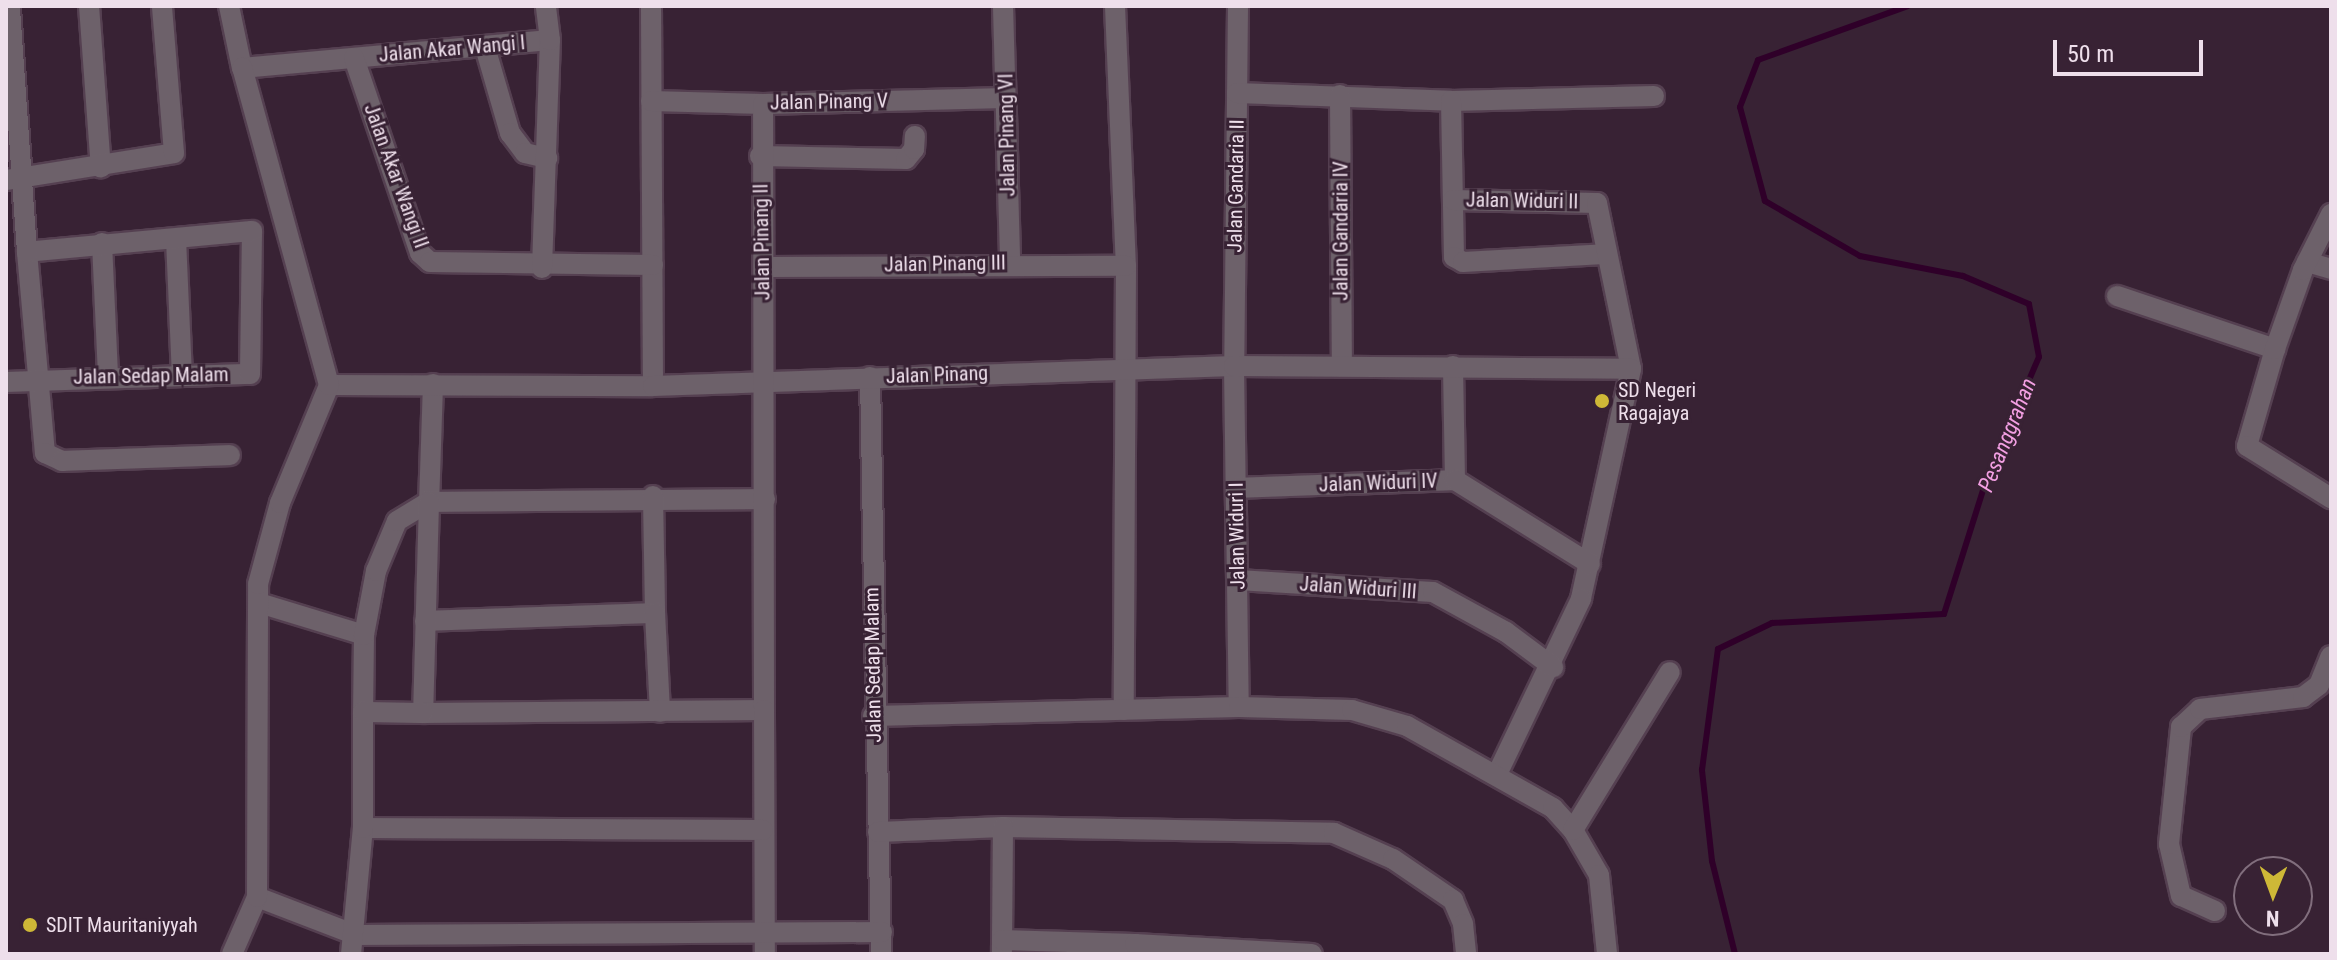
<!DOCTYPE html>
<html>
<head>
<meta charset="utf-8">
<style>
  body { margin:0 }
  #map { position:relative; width:2337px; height:960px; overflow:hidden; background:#382234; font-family:"Roboto Condensed",sans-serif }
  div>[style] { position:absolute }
  .stream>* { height:6px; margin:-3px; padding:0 3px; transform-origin:3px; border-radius:3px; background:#2f0029 }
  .roads { filter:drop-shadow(2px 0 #554051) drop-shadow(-2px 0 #554051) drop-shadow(0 2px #554051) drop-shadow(0 -2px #554051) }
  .street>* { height:20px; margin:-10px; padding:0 10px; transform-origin:10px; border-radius:10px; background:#6d616a }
  .dots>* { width:22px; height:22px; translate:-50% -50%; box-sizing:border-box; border:4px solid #382234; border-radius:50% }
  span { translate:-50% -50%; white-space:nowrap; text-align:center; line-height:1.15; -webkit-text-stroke:6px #382234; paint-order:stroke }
  .street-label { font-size:20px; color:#eedfeb }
  .poi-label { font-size:20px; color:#eedfeb }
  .left { translate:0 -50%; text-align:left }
  .water-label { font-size:22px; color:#f29fe2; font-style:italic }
  .frame { position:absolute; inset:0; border:8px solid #eedfeb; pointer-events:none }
  .north { position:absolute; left:2233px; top:856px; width:80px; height:80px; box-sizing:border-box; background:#382234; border:2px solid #816e7d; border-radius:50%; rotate:181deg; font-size:22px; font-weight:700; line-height:32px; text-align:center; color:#eedfeb }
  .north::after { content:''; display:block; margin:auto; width:28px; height:36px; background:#ceb837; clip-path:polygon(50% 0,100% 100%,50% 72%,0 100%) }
  .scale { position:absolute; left:2053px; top:40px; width:150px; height:36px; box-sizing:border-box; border:4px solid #eedfeb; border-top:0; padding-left:10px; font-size:24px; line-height:28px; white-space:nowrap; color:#eedfeb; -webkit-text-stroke:6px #382234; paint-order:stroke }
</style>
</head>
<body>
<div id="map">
  <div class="stream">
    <i style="left:1735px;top:954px;width:96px;rotate:-103.9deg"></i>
    <i style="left:1712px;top:861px;width:92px;rotate:-96.3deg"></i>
    <i style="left:1702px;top:770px;width:122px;rotate:-82.5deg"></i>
    <i style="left:1718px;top:649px;width:60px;rotate:-25.7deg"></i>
    <i style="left:1772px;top:623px;width:172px;rotate:-3deg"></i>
    <i style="left:1944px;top:614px;width:139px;rotate:-72.5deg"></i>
    <i style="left:1986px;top:481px;width:135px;rotate:-66.9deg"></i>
    <i style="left:2039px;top:357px;width:54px;rotate:-100.7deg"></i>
    <i style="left:2029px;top:304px;width:72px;rotate:-157deg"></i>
    <i style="left:1963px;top:276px;width:105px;rotate:-169deg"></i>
    <i style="left:1860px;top:256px;width:110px;rotate:-149.9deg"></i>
    <i style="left:1765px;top:201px;width:97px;rotate:-104.9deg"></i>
    <i style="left:1740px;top:107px;width:50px;rotate:-69deg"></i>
    <i style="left:1758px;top:60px;width:159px;rotate:-19.8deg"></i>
  </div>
  <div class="roads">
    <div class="street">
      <i style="left:89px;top:6px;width:162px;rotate:85.8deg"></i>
      <i style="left:229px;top:6px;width:63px;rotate:78.2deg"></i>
      <i style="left:242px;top:68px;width:309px;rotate:-5.2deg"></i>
      <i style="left:651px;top:6px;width:380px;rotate:89.7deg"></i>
      <i style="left:1003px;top:6px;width:257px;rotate:88.4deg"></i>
      <i style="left:1115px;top:6px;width:260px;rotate:87.6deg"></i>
      <i style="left:1126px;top:266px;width:444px;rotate:90.3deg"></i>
      <i style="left:1238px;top:6px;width:360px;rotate:90.6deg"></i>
      <i style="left:1234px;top:366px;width:341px;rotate:89.2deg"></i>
      <i style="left:485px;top:47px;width:90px;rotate:73.8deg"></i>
      <i style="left:510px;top:133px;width:25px;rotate:53deg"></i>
      <i style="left:525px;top:153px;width:23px;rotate:13deg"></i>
      <i style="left:354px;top:58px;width:206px;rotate:71.3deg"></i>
      <i style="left:420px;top:253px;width:13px;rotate:42deg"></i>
      <i style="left:430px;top:262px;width:223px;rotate:0.8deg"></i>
      <i style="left:1237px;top:93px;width:214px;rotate:2.1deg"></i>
      <i style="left:1451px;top:101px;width:203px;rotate:-1.4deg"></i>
      <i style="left:1340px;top:95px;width:271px;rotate:89.6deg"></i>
      <i style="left:651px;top:101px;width:112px;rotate:1.5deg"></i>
      <i style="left:763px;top:104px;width:243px;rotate:-1.4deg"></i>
      <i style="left:1451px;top:101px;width:156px;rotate:88.9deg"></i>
      <i style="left:1454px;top:257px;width:10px;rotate:29deg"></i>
      <i style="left:1463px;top:262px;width:141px;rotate:-3.2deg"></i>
      <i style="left:760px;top:156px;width:146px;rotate:1.2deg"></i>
      <i style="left:906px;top:159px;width:13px;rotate:-51deg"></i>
      <i style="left:914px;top:149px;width:13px;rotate:-86deg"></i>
      <i style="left:6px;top:180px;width:170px;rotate:-9.1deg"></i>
      <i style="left:174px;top:153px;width:147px;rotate:-94.7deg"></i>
      <i style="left:1453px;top:200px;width:144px;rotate:1.2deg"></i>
      <i style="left:1597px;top:203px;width:169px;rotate:78.4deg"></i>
      <i style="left:1631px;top:369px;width:235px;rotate:102.3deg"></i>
      <i style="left:1581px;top:599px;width:194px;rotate:115.6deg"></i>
      <i style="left:176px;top:239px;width:135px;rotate:87.5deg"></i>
      <i style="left:102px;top:243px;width:133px;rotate:87.4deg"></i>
      <i style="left:27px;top:252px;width:202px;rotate:84.9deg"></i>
      <i style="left:45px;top:453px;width:19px;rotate:25deg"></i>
      <i style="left:62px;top:461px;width:168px;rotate:-2deg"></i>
      <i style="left:2307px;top:262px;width:25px;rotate:16deg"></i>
      <i style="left:764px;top:267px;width:362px;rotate:-0.2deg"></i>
      <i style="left:542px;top:268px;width:228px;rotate:-88deg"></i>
      <i style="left:550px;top:40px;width:34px;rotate:-97deg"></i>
      <i style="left:2117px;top:296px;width:167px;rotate:18.5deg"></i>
      <i style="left:2275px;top:349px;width:101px;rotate:106.1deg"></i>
      <i style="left:2247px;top:446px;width:99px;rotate:31.8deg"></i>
      <i style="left:2275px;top:349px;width:84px;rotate:-70.5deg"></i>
      <i style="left:2303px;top:270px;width:63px;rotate:-63.4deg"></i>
      <i style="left:1453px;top:366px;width:114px;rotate:89deg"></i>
      <i style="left:870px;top:377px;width:577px;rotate:88.91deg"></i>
      <i style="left:6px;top:382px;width:244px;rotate:-1.9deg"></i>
      <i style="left:250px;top:374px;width:143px;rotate:-89.2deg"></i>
      <i style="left:252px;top:231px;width:226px;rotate:174.7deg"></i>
      <i style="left:27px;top:252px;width:247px;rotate:-94deg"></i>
      <i style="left:433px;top:384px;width:118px;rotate:91.9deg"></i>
      <i style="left:429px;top:502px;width:336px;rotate:-0.5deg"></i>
      <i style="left:329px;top:385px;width:324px;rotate:0.2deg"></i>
      <i style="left:653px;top:386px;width:581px;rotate:-1.97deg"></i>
      <i style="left:1234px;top:366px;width:397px;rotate:0.4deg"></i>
      <i style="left:1237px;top:488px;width:218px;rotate:-2.1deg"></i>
      <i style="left:1455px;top:480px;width:159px;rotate:31.9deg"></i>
      <i style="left:653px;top:496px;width:117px;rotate:89deg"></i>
      <i style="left:1238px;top:580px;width:195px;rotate:3.5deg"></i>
      <i style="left:1433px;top:592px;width:83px;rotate:28.7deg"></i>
      <i style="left:1506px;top:632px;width:59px;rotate:36.7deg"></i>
      <i style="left:259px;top:603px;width:110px;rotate:16.9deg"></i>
      <i style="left:364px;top:635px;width:77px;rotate:90.7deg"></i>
      <i style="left:425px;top:621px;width:230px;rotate:-2deg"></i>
      <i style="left:655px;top:613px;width:99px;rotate:87.1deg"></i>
      <i style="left:364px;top:635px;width:65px;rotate:-79.4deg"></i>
      <i style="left:376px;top:571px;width:54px;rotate:-67.2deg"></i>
      <i style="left:397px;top:521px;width:37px;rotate:-31deg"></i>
      <i style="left:429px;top:502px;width:211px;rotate:91.6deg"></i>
      <i style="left:423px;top:713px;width:341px;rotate:-0.5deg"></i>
      <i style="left:764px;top:710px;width:606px;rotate:-90.09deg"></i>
      <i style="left:764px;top:710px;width:244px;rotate:89.8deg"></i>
      <i style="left:873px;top:716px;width:366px;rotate:-1.4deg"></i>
      <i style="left:1239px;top:707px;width:113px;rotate:1.5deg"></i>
      <i style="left:1352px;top:710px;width:57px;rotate:16.2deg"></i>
      <i style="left:1407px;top:726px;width:167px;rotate:29.3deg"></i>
      <i style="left:1553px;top:808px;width:30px;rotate:48deg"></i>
      <i style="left:1573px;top:830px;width:52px;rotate:60deg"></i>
      <i style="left:1599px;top:875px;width:79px;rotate:84.2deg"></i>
      <i style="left:1003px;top:827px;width:331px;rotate:1deg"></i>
      <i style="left:1334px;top:833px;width:64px;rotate:23.8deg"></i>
      <i style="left:1393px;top:859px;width:73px;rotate:34.3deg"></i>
      <i style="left:1453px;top:900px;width:26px;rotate:67deg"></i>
      <i style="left:1463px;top:924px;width:30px;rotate:84deg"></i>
      <i style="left:363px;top:828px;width:400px;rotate:0.3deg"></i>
      <i style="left:1573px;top:830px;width:185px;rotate:-58.5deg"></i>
      <i style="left:878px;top:832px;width:125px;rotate:-2.3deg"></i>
      <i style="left:1003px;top:827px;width:127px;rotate:90.5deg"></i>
      <i style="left:257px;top:897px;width:106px;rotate:21deg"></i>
      <i style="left:356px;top:935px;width:526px;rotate:-0.33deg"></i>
      <i style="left:2215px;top:911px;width:37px;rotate:-156deg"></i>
      <i style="left:2181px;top:896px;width:53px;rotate:-103deg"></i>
      <i style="left:2169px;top:844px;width:118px;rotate:-84.1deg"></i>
      <i style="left:2181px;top:727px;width:26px;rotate:-43deg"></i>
      <i style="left:2200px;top:709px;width:104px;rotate:-6.6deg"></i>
      <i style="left:2303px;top:697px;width:20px;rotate:-37deg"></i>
      <i style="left:2319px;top:685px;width:31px;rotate:-68deg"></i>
      <i style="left:1002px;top:940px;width:133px;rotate:1.7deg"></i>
      <i style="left:232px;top:954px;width:62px;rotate:-66.3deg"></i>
      <i style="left:257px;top:897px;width:313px;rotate:-89.8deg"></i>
      <i style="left:258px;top:584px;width:84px;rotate:-74.8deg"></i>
      <i style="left:280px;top:503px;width:128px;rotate:-67.4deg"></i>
      <i style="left:329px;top:385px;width:329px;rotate:-105.3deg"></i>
      <i style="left:351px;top:954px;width:127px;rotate:-84.6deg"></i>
      <i style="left:363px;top:828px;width:116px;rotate:-90deg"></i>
      <i style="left:363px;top:712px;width:60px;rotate:1deg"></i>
      <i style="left:1135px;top:954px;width:10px;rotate:-90deg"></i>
      <i style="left:1135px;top:944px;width:177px;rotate:3.2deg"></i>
    </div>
  </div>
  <div class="dots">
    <i style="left:1602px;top:401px;background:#ceb837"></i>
    <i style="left:30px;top:925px;background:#ceb837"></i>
  </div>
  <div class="street-label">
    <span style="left:452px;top:49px;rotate:-5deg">Jalan Akar Wangi I</span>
    <span style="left:829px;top:102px;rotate:-1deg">Jalan Pinang V</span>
    <span style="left:1007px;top:135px;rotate:-91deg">Jalan Pinang VI</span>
    <span style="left:396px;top:176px;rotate:70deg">Jalan Akar Wangi II</span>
    <span style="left:1236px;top:186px;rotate:-89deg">Jalan Gandaria II</span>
    <span style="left:1522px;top:201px;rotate:1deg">Jalan Widuri II</span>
    <span style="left:1341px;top:231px;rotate:-90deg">Jalan Gandaria IV</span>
    <span style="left:762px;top:242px;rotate:-91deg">Jalan Pinang II</span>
    <span style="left:945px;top:264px;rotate:-1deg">Jalan Pinang III</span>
    <span style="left:937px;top:375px;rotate:-2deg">Jalan Pinang</span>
    <span style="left:151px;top:376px;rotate:-1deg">Jalan Sedap Malam</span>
    <span style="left:1378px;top:483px;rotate:-2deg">Jalan Widuri IV</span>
    <span style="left:1237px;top:536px;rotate:-91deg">Jalan Widuri I</span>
    <span style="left:1358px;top:588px;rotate:4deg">Jalan Widuri III</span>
    <span style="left:873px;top:665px;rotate:-91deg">Jalan Sedap Malam</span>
  </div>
  <div class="poi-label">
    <span class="left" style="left:1618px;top:402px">SD Negeri<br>Ragajaya</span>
    <span class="left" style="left:46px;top:925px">SDIT Mauritaniyyah</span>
  </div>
  <div class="water-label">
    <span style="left:2007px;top:435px;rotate:-68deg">Pesanggrahan</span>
  </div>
  <div class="frame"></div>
  <div class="north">N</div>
  <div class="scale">50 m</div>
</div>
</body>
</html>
